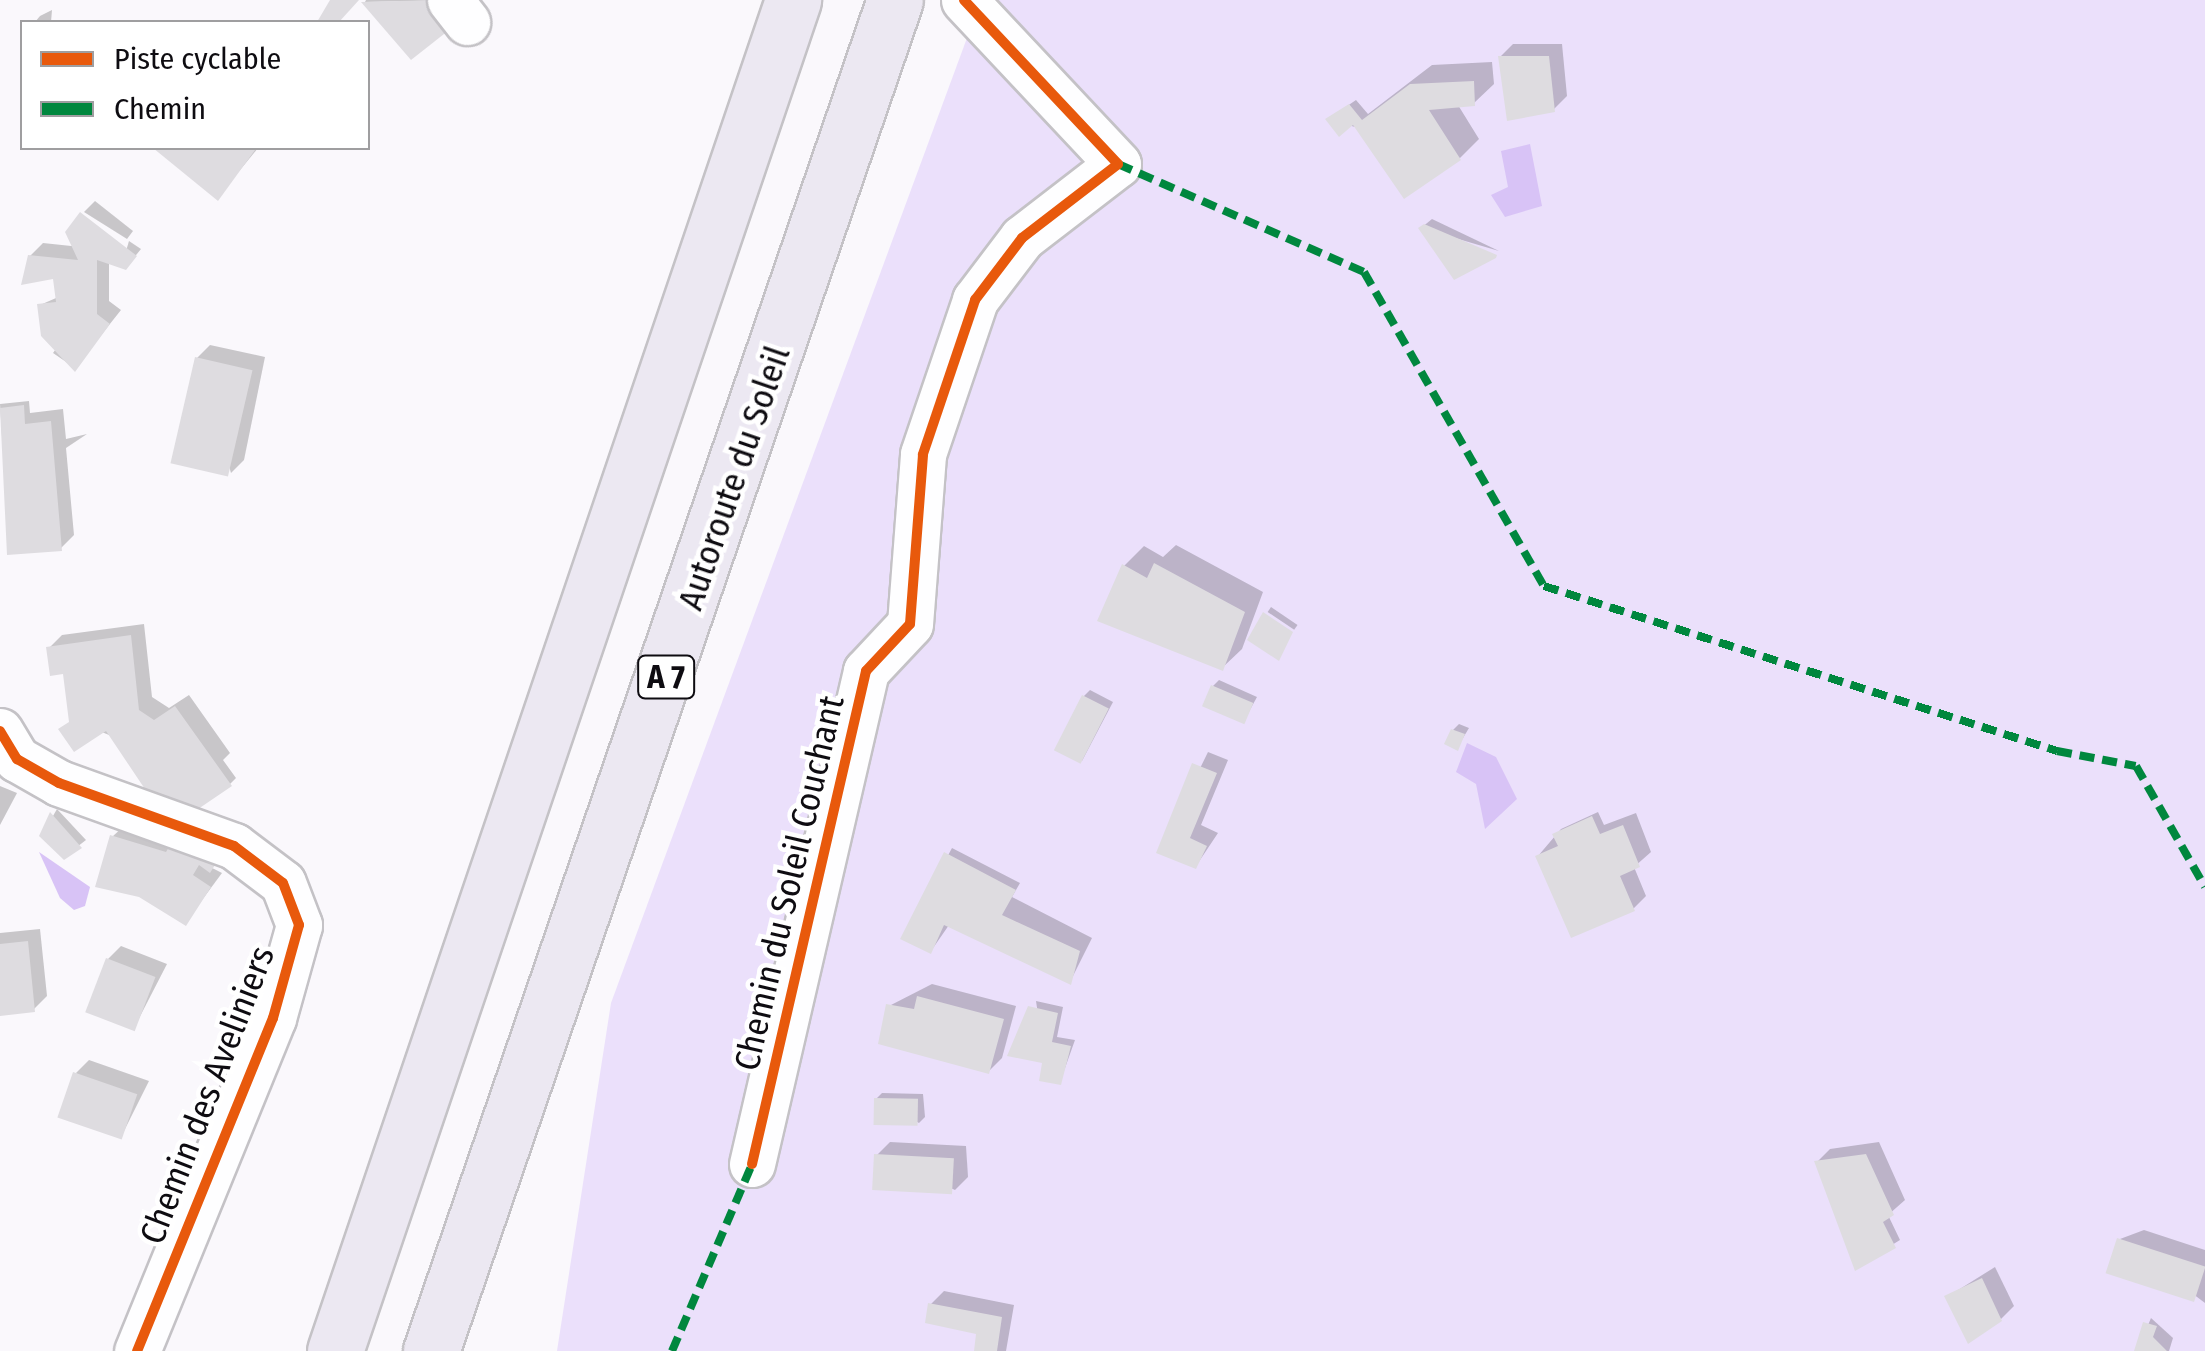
<!DOCTYPE html>
<html>
<head>
<meta charset="utf-8">
<style>
  body { margin:0 }
  #map { position:relative; width:2205px; height:1351px; overflow:hidden; background:#faf8fc; font-family:"Fira Sans Condensed",sans-serif }
  div>[style] { position:absolute }
  .green>* { inset:0; background:#ebe0fb }
  .water>* { inset:0; background:#d8c3f6 }
  .shadow>* { inset:0; background:#0003; transform-origin:0 0 }
  .building>* { inset:0; background:#dedce0; transform-origin:0 0 }
  .roads { filter:drop-shadow(2px 0 #c4c2c6) drop-shadow(-2px 0 #c4c2c6) drop-shadow(0 2px #c4c2c6) drop-shadow(0 -2px #c4c2c6) }
  .minor>* { height:45px; margin:-22.5px; padding:0 22.5px; transform-origin:22.5px; border-radius:22.5px; background:#fefeff }
  .highway>* { height:55px; margin:-27.5px; padding:0 27.5px; transform-origin:27.5px; border-radius:27.5px; background:#ece8f2 }
  .quiet>* { height:8px; margin-top:-4px; transform-origin:0; background:repeating-linear-gradient(90deg,#00873e 0 15px,transparent 0 23px) }
  .cycleway>* { height:10px; margin:-5px; padding:0 5px; transform-origin:5px; border-radius:5px; background:#e8590c }
  span { translate:-50% -50%; white-space:nowrap; text-align:center; line-height:1.15; -webkit-text-stroke:9px #fff; paint-order:stroke }
  .shield-label span { padding:2px 8px; background:#fff; border:2px solid; border-radius:8px; -webkit-text-stroke-width:0 }
  .shield-label { font-size:32px; color:#0e0c11; font-weight:700 }
  .street-label { font-size:35px; color:#0e0c11 }
  .legend { position:absolute; left:20px; top:20px; width:350px; height:130px; box-sizing:border-box; background:#fff; border:2px solid #9f9ea0; margin:0; padding:12px 18px; list-style:none; font-size:30px; color:#0e0c11 }
  .legend li { display:flex; align-items:center; gap:20px; height:50px }
  .legend b { width:50px; border:2px solid #9f9ea0 }
</style>
</head>
<body>
<div id="map">
  <div class="green">
    <i style="clip-path:polygon(981px 0,2205px 0,2205px 1351px,557px 1351px,611px 1003px)"></i>
  </div>
  <div class="water">
    <i style="clip-path:polygon(1530px 144px,1542px 206px,1505px 217px,1491px 195px,1508px 187px,1501px 151px)"></i>
    <i style="clip-path:polygon(1467px 743px,1496px 757px,1517px 799px,1485px 829px,1476px 784px,1456px 772px)"></i>
    <i style="clip-path:polygon(39px 852px,90px 887px,85px 906px,74px 910px,60px 898px)"></i>
  </div>
  <div class="shadow">
    <i style="clip-path:polygon(366px 0,463px 0,365px 2px)"></i>
    <i style="clip-path:polygon(52px 10px,51px 22px,35px 22px,40px 16px)"></i>
    <i style="clip-path:polygon(1513px 44px,1562px 44px,1567px 96px,1553px 110px,1500px 57px)"></i>
    <i style="clip-path:polygon(1492px 62px,1494px 84px,1474px 103px,1458px 105px,1479px 139px,1460px 158px,1328px 119px,1356px 100px,1368px 114px,1432px 65px)"></i>
    <i style="clip-path:polygon(156px 148px,258px 148px,217px 198px)"></i>
    <i style="clip-path:polygon(95px 201px,133px 231px,127px 239px,84px 212px)"></i>
    <i style="clip-path:polygon(1432px 219px,1499px 251px,1421px 228px)"></i>
    <i style="clip-path:polygon(129px 241px,141px 249px,132px 260px,126px 251px)"></i>
    <i style="clip-path:polygon(43px 243px,109px 250px,109px 301px,121px 310px,75px 368px,53px 353px,62px 340px,40px 305px,56px 298px,56px 276px,30px 256px)"></i>
    <i style="clip-path:polygon(210px 345px,265px 357px,244px 460px,231px 473px,197px 358px)"></i>
    <i style="clip-path:polygon(29px 401px,30px 413px,63px 409px,66px 439px,87px 434px,66px 448px,74px 535px,61px 548px,9px 552px,0 404px)"></i>
    <i style="clip-path:polygon(1176px 545px,1263px 592px,1242px 649px,1222px 668px,1124px 566px,1144px 546px,1163px 557px)"></i>
    <i style="left:1271px;top:607px;width:32px;height:6px;rotate:34deg"></i>
    <i style="clip-path:polygon(144px 624px,152px 697px,169px 708px,189px 695px,230px 753px,223px 760px,236px 778px,230px 784px,72px 720px,65px 671px,49px 648px,62px 635px)"></i>
    <i style="clip-path:polygon(1219px 680px,1257px 697px,1245px 719px,1213px 686px)"></i>
    <i style="clip-path:polygon(1090px 690px,1113px 702px,1082px 761px,1084px 696px)"></i>
    <i style="clip-path:polygon(1459px 724px,1469px 728px,1457px 748px,1453px 730px)"></i>
    <i style="clip-path:polygon(1208px 752px,1228px 760px,1201px 825px,1218px 833px,1196px 866px,1159px 852px)"></i>
    <i style="clip-path:polygon(0 786px,17px 793px,0 825px)"></i>
    <i style="clip-path:polygon(57px 809px,86px 840px,64px 857px,42px 835px)"></i>
    <i style="clip-path:polygon(1598px 812px,1604px 825px,1636px 813px,1651px 852px,1634px 867px,1646px 896px,1633px 909px,1538px 856px,1561px 829px)"></i>
    <i style="clip-path:polygon(126px 824px,222px 873px,185px 923px,112px 837px)"></i>
    <i style="clip-path:polygon(952px 848px,1020px 883px,1012px 897px,1092px 938px,1070px 982px,949px 925px,931px 951px,903px 938px)"></i>
    <i style="clip-path:polygon(40px 929px,47px 996px,34px 1009px,0 1013px,0 933px)"></i>
    <i style="clip-path:polygon(121px 946px,167px 964px,134px 1028px,108px 959px)"></i>
    <i style="clip-path:polygon(932px 984px,1016px 1006px,1002px 1058px,989px 1071px,889px 1006px)"></i>
    <i style="clip-path:polygon(1036px 1001px,1063px 1007px,1057px 1037px,1075px 1040px,1060px 1082px,1045px 1062px)"></i>
    <i style="clip-path:polygon(89px 1060px,149px 1081px,121px 1137px,76px 1073px)"></i>
    <i style="clip-path:polygon(882px 1093px,923px 1094px,925px 1117px,919px 1123px,876px 1099px)"></i>
    <i style="clip-path:polygon(890px 1142px,966px 1146px,968px 1177px,955px 1190px,877px 1155px)"></i>
    <i style="clip-path:polygon(1879px 1142px,1905px 1200px,1888px 1215px,1900px 1240px,1856px 1267px,1817px 1162px,1830px 1149px)"></i>
    <i style="clip-path:polygon(2144px 1230px,2205px 1250px,2205px 1303px,2120px 1239px)"></i>
    <i style="clip-path:polygon(1995px 1267px,2014px 1306px,2001px 1319px,1947px 1297px)"></i>
    <i style="clip-path:polygon(944px 1291px,1014px 1305px,1006px 1351px,977px 1351px,979px 1332px,931px 1304px)"></i>
    <i style="clip-path:polygon(2151px 1318px,2173px 1338px,2169px 1351px,2137px 1351px)"></i>
  </div>
  <div class="building">
    <i style="clip-path:polygon(330px 0,359px 0,339px 22px,317px 22px)"></i>
    <i style="clip-path:polygon(440px 0,458px 23px,411px 60px,361px 2px)"></i>
    <i style="clip-path:polygon(1498px 56px,1549px 56px,1555px 112px,1507px 121px)"></i>
    <i style="clip-path:polygon(1474px 81px,1475px 106px,1429px 110px,1461px 160px,1404px 199px,1353px 125px,1339px 137px,1325px 119px,1349px 104px,1362px 120px,1410px 84px)"></i>
    <i style="clip-path:polygon(153px 148px,251px 148px,255px 150px,218px 201px)"></i>
    <i style="clip-path:polygon(80px 212px,137px 256px,126px 270px,97px 260px,97px 314px,110px 324px,75px 372px,41px 336px,37px 304px,56px 302px,53px 279px,21px 285px,28px 255px,78px 260px,65px 232px)"></i>
    <i style="clip-path:polygon(1424px 224px,1497px 255px,1496px 258px,1454px 280px,1418px 228px)"></i>
    <i style="left:195px;top:357px;width:59px;height:109px;rotate:13deg"></i>
    <i style="clip-path:polygon(24px 405px,25px 424px,51px 421px,62px 551px,7px 555px,0 408px)"></i>
    <i style="clip-path:polygon(1154px 563px,1245px 612px,1223px 671px,1097px 621px,1122px 564px,1147px 578px)"></i>
    <i style="clip-path:polygon(1263px 612px,1293px 632px,1279px 661px,1247px 640px)"></i>
    <i style="clip-path:polygon(131px 635px,139px 710px,154px 720px,175px 706px,232px 786px,179px 822px,159px 810px,106px 731px,74px 752px,58px 729px,69px 722px,63px 674px,50px 676px,46px 647px)"></i>
    <i style="left:1211px;top:685px;width:46px;height:23px;rotate:23deg"></i>
    <i style="left:1082px;top:695px;width:30px;height:62px;rotate:27deg"></i>
    <i style="clip-path:polygon(1451px 729px,1465px 734px,1458px 751px,1444px 744px)"></i>
    <i style="clip-path:polygon(1192px 763px,1217px 773px,1190px 838px,1207px 846px,1196px 869px,1156px 853px)"></i>
    <i style="clip-path:polygon(50px 812px,82px 848px,64px 860px,39px 836px)"></i>
    <i style="clip-path:polygon(1592px 816px,1600px 834px,1623px 825px,1640px 867px,1620px 876px,1635px 911px,1571px 938px,1535px 856px,1558px 846px,1552px 834px)"></i>
    <i style="clip-path:polygon(110px 835px,166px 852px,176px 835px,223px 852px,210px 873px,199px 865px,193px 875px,211px 887px,186px 926px,139px 897px,95px 887px)"></i>
    <i style="clip-path:polygon(944px 852px,1016px 890px,1002px 915px,1080px 951px,1071px 985px,944px 925px,931px 954px,900px 939px)"></i>
    <i style="clip-path:polygon(28px 941px,35px 1012px,0 1016px,0 944px)"></i>
    <i style="left:106px;top:958px;width:53px;height:58px;rotate:21deg"></i>
    <i style="clip-path:polygon(917px 996px,1004px 1019px,989px 1074px,878px 1044px,886px 1004px,914px 1009px)"></i>
    <i style="clip-path:polygon(1028px 1006px,1058px 1013px,1052px 1042px,1071px 1046px,1061px 1085px,1039px 1081px,1042px 1063px,1007px 1056px)"></i>
    <i style="left:73px;top:1072px;width:68px;height:48px;rotate:19deg"></i>
    <i style="left:874px;top:1098px;width:44px;height:27px;rotate:1deg"></i>
    <i style="left:874px;top:1154px;width:80px;height:36px;rotate:3deg"></i>
    <i style="clip-path:polygon(1866px 1154px,1894px 1215px,1883px 1222px,1896px 1248px,1855px 1271px,1814px 1161px)"></i>
    <i style="left:2117px;top:1238px;width:93px;height:37px;rotate:18deg"></i>
    <i style="clip-path:polygon(1982px 1278px,2002px 1321px,1968px 1344px,1944px 1296px)"></i>
    <i style="clip-path:polygon(928px 1303px,1002px 1317px,997px 1351px,974px 1351px,976px 1334px,925px 1323px)"></i>
    <i style="clip-path:polygon(2143px 1322px,2157px 1326px,2153px 1337px,2167px 1351px,2134px 1351px)"></i>
  </div>
  <div class="roads">
    <div class="minor">
      <i style="left:450px;top:0;width:28px;rotate:52deg"></i>
      <i style="left:0;top:731px;width:33px;rotate:59deg"></i>
      <i style="left:17px;top:759px;width:48px;rotate:29.7deg"></i>
      <i style="left:59px;top:783px;width:186px;rotate:19.8deg"></i>
      <i style="left:234px;top:846px;width:61px;rotate:37.1deg"></i>
      <i style="left:283px;top:883px;width:45px;rotate:69.1deg"></i>
      <i style="left:299px;top:925px;width:97px;rotate:105.6deg"></i>
      <i style="left:273px;top:1018px;width:360px;rotate:112.2deg"></i>
      <i style="left:752px;top:1164px;width:506px;rotate:-76.98deg"></i>
      <i style="left:866px;top:671px;width:64px;rotate:-46.9deg"></i>
      <i style="left:910px;top:624px;width:170px;rotate:-85.6deg"></i>
      <i style="left:923px;top:454px;width:163px;rotate:-71.3deg"></i>
      <i style="left:975px;top:300px;width:78px;rotate:-52.8deg"></i>
      <i style="left:1022px;top:238px;width:121px;rotate:-37.6deg"></i>
      <i style="left:1118px;top:164px;width:225px;rotate:-133.2deg"></i>
    </div>
    <div class="highway">
      <i style="left:335px;top:1351px;width:1427px;rotate:-71.27deg"></i>
      <i style="left:431px;top:1351px;width:1428px;rotate:-71.05deg"></i>
    </div>
  </div>
  <div class="quiet">
    <i style="left:1118px;top:164px;width:269px;rotate:23.7deg"></i>
    <i style="left:1364px;top:272px;width:362px;rotate:60.2deg"></i>
    <i style="left:1544px;top:586px;width:539px;rotate:17.83deg"></i>
    <i style="left:2057px;top:751px;width:80px;rotate:10.8deg"></i>
    <i style="left:2136px;top:766px;width:139px;rotate:60.3deg"></i>
    <i style="left:672px;top:1351px;width:203px;rotate:-66.8deg"></i>
  </div>
  <div class="cycleway">
    <i style="left:0;top:731px;width:33px;rotate:59deg"></i>
    <i style="left:17px;top:759px;width:48px;rotate:29.7deg"></i>
    <i style="left:59px;top:783px;width:186px;rotate:19.8deg"></i>
    <i style="left:234px;top:846px;width:61px;rotate:37.1deg"></i>
    <i style="left:283px;top:883px;width:45px;rotate:69.1deg"></i>
    <i style="left:299px;top:925px;width:97px;rotate:105.6deg"></i>
    <i style="left:273px;top:1018px;width:360px;rotate:112.2deg"></i>
    <i style="left:752px;top:1164px;width:506px;rotate:-76.98deg"></i>
    <i style="left:866px;top:671px;width:64px;rotate:-46.9deg"></i>
    <i style="left:910px;top:624px;width:170px;rotate:-85.6deg"></i>
    <i style="left:923px;top:454px;width:163px;rotate:-71.3deg"></i>
    <i style="left:975px;top:300px;width:78px;rotate:-52.8deg"></i>
    <i style="left:1022px;top:238px;width:121px;rotate:-37.6deg"></i>
    <i style="left:1118px;top:164px;width:225px;rotate:-133.2deg"></i>
  </div>
  <div class="shield-label">
    <span style="left:666px;top:677px">A 7</span>
  </div>
  <div class="street-label">
    <span style="left:734px;top:478px;rotate:-71deg">Autoroute du Soleil</span>
    <span style="left:789px;top:883px;rotate:-77deg">Chemin du Soleil Couchant</span>
    <span style="left:207px;top:1095px;rotate:-69deg">Chemin des Aveliniers</span>
  </div>
  <ul class="legend">
  <li><b style="height:12px;background:#e8590c"></b>Piste cyclable</li>
  <li><b style="height:12px;background:#00873e"></b>Chemin</li>
  </ul>
</div>
</body>
</html>
